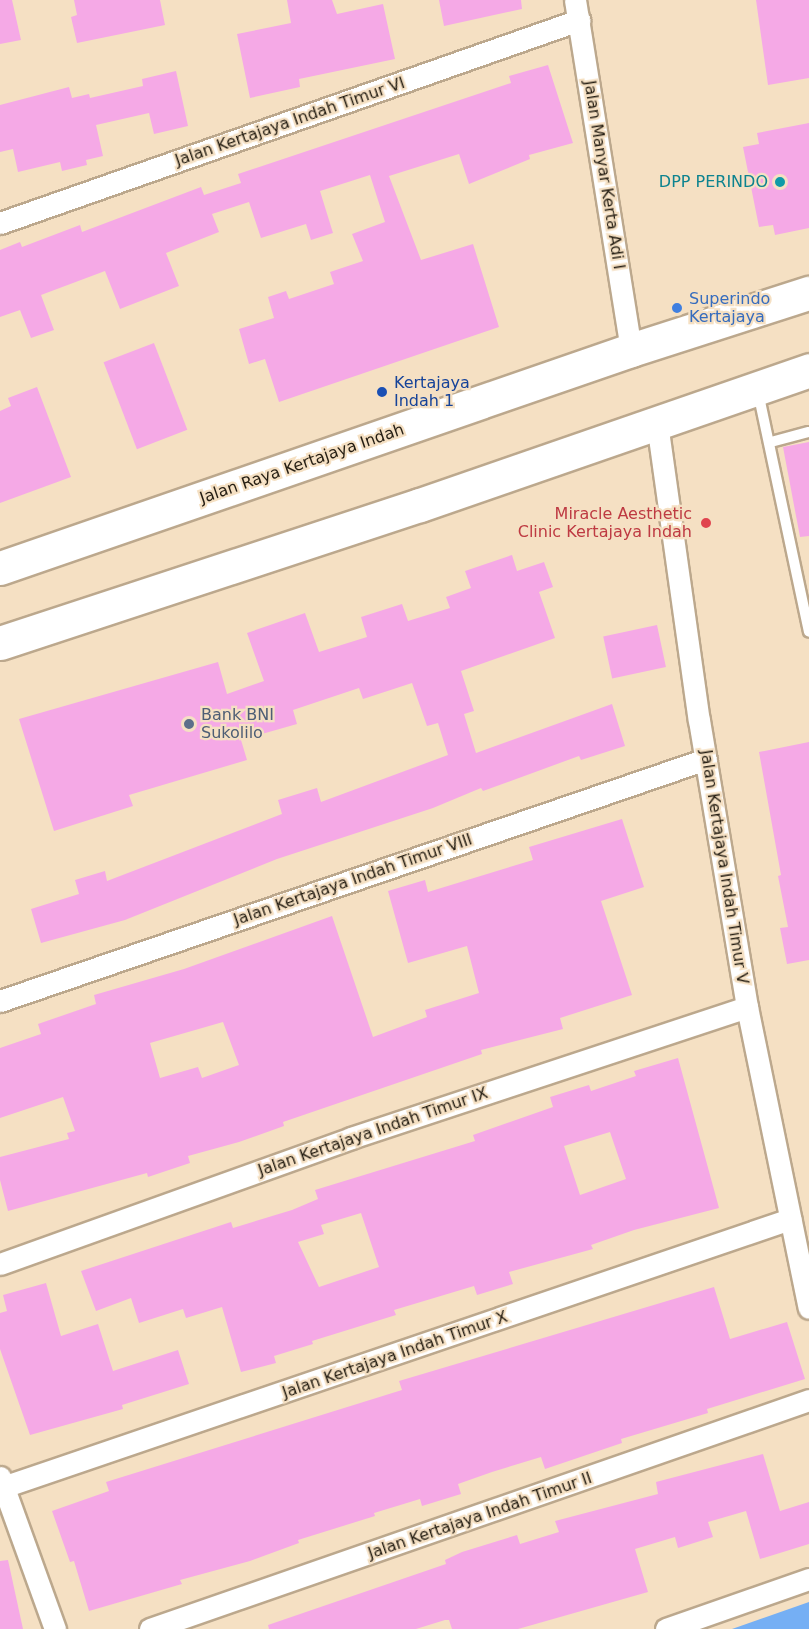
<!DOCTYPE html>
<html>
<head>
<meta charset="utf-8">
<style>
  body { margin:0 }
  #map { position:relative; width:809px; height:1629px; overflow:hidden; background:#f5e0c3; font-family:"DejaVu Sans",sans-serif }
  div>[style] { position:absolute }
  .water>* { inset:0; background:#75aff4 }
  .building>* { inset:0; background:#f5a9e6; transform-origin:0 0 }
  .roads { filter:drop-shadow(2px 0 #bca88d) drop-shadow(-2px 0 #bca88d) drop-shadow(0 2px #bca88d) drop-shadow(0 -2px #bca88d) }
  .service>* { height:10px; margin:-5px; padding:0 5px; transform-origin:5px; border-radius:5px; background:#fff }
  .minor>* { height:21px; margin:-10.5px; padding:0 10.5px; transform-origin:10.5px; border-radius:10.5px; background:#fff }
  .primary>* { height:33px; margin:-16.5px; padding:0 16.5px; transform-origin:16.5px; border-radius:16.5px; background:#fff }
  .dots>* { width:16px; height:16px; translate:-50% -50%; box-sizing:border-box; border:3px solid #f5e0c3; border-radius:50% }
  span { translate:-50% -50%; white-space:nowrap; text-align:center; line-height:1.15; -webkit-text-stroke:4.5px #f5e0c3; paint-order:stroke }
  .street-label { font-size:16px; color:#241d12 }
  .culture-label { font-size:16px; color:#0d838f }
  .right { translate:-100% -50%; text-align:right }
  .shop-label { font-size:16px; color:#366cbe }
  .left { translate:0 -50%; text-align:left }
  .transit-label { font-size:16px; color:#164399 }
  .health-label { font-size:16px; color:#be3a42 }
  .service-label { font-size:16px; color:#4e5e75 }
</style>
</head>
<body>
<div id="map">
  <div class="water">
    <i style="clip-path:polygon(809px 1602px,809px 1629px,732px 1629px)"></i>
  </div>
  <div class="building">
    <i style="clip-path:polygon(0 0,12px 0,21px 40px,0 44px)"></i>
    <i style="clip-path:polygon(74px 0,160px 0,165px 25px,77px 43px,71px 17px,77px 15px)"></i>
    <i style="clip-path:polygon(287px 0,332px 0,337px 14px,383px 4px,395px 59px,299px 79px,300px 87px,250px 98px,237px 34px,291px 23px)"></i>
    <i style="clip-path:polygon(439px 0,521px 0,522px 9px,444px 26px)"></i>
    <i style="clip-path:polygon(756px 0,809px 0,809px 78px,768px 85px)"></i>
    <i style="clip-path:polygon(548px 65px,573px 143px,529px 155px,530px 159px,469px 184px,459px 154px,389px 176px,421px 260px,473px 244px,499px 327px,279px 402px,265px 359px,249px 364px,239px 329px,274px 318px,268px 297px,286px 291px,289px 299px,334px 284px,330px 272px,363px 261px,352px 234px,385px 222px,370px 175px,320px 191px,333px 233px,311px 240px,306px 224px,261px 238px,249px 202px,212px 214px,219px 232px,166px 253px,179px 286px,120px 309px,105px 271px,41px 295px,54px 330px,31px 338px,20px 310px,0 317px,0 250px,20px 242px,22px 247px,80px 225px,82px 232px,201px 187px,204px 195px,241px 183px,238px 174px,511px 83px,509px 76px)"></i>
    <i style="clip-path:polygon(176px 71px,188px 126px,154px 134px,149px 113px,96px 125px,103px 156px,86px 160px,87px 165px,62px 171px,60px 162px,18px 172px,13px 149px,0 152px,0 105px,69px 87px,72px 98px,89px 94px,90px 98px,143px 86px,142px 79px)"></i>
    <i style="clip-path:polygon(809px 123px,809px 228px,775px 235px,773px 225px,759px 227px,743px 147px,759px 144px,757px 133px)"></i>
    <i style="left:154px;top:343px;width:93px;height:54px;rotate:69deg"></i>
    <i style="clip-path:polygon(37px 387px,71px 477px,0 503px,0 411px,11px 406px,8px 398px)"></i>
    <i style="clip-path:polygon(809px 442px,809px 536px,800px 537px,783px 447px)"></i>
    <i style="clip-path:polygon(512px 555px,517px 571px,544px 562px,553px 587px,539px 592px,555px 638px,461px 671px,474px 711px,464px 714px,476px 753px,612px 704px,625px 746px,581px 760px,579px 756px,483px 791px,481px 788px,433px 808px,277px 859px,125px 920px,41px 943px,31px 909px,79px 894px,75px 880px,105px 871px,107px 881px,282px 814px,278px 800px,317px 788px,321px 802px,448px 755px,438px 723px,427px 726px,412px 683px,363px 699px,359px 688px,293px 710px,297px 724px,241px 740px,247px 760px,129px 795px,133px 806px,54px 831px,19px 719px,218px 662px,227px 694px,264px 681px,247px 633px,305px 613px,319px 652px,367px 637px,361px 617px,402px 604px,408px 621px,450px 608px,446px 597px,471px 588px,465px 571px)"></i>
    <i style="left:657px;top:625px;width:43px;height:55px;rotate:78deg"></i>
    <i style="clip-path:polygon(809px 742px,809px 960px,787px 964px,780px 928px,788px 927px,778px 876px,781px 875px,759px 752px)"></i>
    <i style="clip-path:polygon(evenodd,622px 819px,644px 887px,601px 901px,632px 995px,560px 1018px,563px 1029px,481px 1050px,482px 1054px,283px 1122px,284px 1126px,239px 1142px,188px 1156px,190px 1163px,148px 1177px,147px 1173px,8px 1211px,0 1180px,0 1157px,69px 1139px,67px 1133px,75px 1131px,63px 1097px,0 1118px,0 1048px,41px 1034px,38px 1024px,96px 1004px,94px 995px,184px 969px,332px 916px,373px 1037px,427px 1017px,425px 1010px,479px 993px,467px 946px,408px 963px,388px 891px,425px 880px,428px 892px,533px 860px,529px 847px,622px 819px,223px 1022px,239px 1065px,202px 1078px,198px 1067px,160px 1078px,150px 1043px,223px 1022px)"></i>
    <i style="clip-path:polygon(evenodd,678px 1058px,719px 1208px,634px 1230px,591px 1245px,593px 1249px,509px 1272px,513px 1284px,477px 1295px,474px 1286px,394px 1310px,396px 1315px,312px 1341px,313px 1344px,274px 1356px,276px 1363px,241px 1372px,222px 1307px,186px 1318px,183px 1309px,139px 1323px,131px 1298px,96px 1311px,81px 1271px,231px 1222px,233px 1228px,292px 1210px,318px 1199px,315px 1190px,475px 1141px,473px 1135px,553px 1107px,550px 1097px,589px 1085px,591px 1091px,636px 1076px,634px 1071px,678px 1058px,610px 1132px,626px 1179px,580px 1195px,564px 1146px,610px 1132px,678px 1058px,361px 1213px,379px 1267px,319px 1287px,298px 1242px,324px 1234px,321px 1225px,361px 1213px)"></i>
    <i style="clip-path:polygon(46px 1283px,61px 1336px,98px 1324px,113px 1371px,178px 1350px,189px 1384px,122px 1405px,123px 1409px,30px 1435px,0 1349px,0 1313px,7px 1311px,3px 1295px)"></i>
    <i style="clip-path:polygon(714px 1287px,730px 1339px,787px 1322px,805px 1379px,707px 1409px,708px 1413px,621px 1439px,622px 1443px,545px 1469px,541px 1457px,492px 1472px,458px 1484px,461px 1494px,422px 1506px,420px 1499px,374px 1513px,375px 1516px,298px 1540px,299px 1543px,250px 1561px,180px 1580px,182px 1584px,89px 1611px,74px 1561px,70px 1562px,52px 1511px,109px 1491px,106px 1482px,402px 1390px,399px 1381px)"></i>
    <i style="clip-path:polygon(763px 1454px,780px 1511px,809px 1502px,809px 1544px,760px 1559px,746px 1511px,708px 1522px,713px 1537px,678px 1548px,675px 1537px,635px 1549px,648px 1592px,518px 1629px,452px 1629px,449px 1620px,445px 1620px,416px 1629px,269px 1629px,268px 1625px,446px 1564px,445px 1560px,462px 1552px,517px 1535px,520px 1544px,559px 1532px,555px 1521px,658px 1494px,656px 1482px)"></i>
    <i style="clip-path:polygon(8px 1560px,23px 1629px,0 1629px,0 1561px)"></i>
  </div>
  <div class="roads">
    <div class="service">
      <i style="left:758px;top:392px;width:245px;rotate:78deg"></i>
      <i style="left:771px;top:442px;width:39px;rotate:-15deg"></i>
    </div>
    <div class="minor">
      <i style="left:575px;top:0;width:354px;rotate:80.9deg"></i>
      <i style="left:0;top:223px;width:614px;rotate:-19.32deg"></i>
      <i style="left:657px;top:423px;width:300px;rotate:82deg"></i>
      <i style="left:699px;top:720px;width:291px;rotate:80.5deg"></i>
      <i style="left:747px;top:1007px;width:307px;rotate:78.4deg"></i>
      <i style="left:0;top:1001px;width:746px;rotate:-18.92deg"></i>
      <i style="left:0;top:1264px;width:373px;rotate:-19.7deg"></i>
      <i style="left:351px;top:1138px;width:417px;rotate:-18.3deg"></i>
      <i style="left:0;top:1477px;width:162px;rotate:70.1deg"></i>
      <i style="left:0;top:1488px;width:835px;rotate:-18.8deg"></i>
      <i style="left:150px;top:1629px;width:698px;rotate:-19.16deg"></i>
      <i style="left:666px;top:1629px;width:151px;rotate:-19.3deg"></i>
    </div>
    <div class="primary">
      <i style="left:0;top:568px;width:668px;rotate:-19.06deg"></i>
      <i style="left:631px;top:350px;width:187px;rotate:-17.8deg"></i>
      <i style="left:0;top:643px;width:442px;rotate:-18.2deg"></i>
      <i style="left:420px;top:505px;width:412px;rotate:-19.1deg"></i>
    </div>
  </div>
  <div class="dots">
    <i style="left:780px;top:182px;background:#0f9aa8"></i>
    <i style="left:677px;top:308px;background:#3f7fe0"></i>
    <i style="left:382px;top:392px;background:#1a4fb4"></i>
    <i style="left:706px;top:523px;background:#e0444e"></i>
    <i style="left:189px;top:724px;background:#5c6f8a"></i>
  </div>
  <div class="street-label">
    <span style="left:290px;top:122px;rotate:-19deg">Jalan Kertajaya Indah Timur VI</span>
    <span style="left:604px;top:175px;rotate:81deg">Jalan Manyar Kerta Adi I</span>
    <span style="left:302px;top:464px;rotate:-19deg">Jalan Raya Kertajaya Indah</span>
    <span style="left:724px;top:867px;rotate:81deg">Jalan Kertajaya Indah Timur V</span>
    <span style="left:353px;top:880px;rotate:-19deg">Jalan Kertajaya Indah Timur VIII</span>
    <span style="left:373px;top:1132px;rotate:-19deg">Jalan Kertajaya Indah Timur IX</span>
    <span style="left:395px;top:1355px;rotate:-19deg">Jalan Kertajaya Indah Timur X</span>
    <span style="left:480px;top:1516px;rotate:-19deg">Jalan Kertajaya Indah Timur II</span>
  </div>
  <div class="culture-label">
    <span class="right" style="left:768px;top:182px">DPP PERINDO</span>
  </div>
  <div class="shop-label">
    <span class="left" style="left:689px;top:308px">Superindo<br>Kertajaya</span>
  </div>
  <div class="transit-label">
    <span class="left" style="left:394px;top:392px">Kertajaya<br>Indah 1</span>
  </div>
  <div class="health-label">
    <span class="right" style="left:692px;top:523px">Miracle Aesthetic<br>Clinic Kertajaya Indah</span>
  </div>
  <div class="service-label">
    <span class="left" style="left:201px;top:724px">Bank BNI<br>Sukolilo</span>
  </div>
</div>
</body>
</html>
